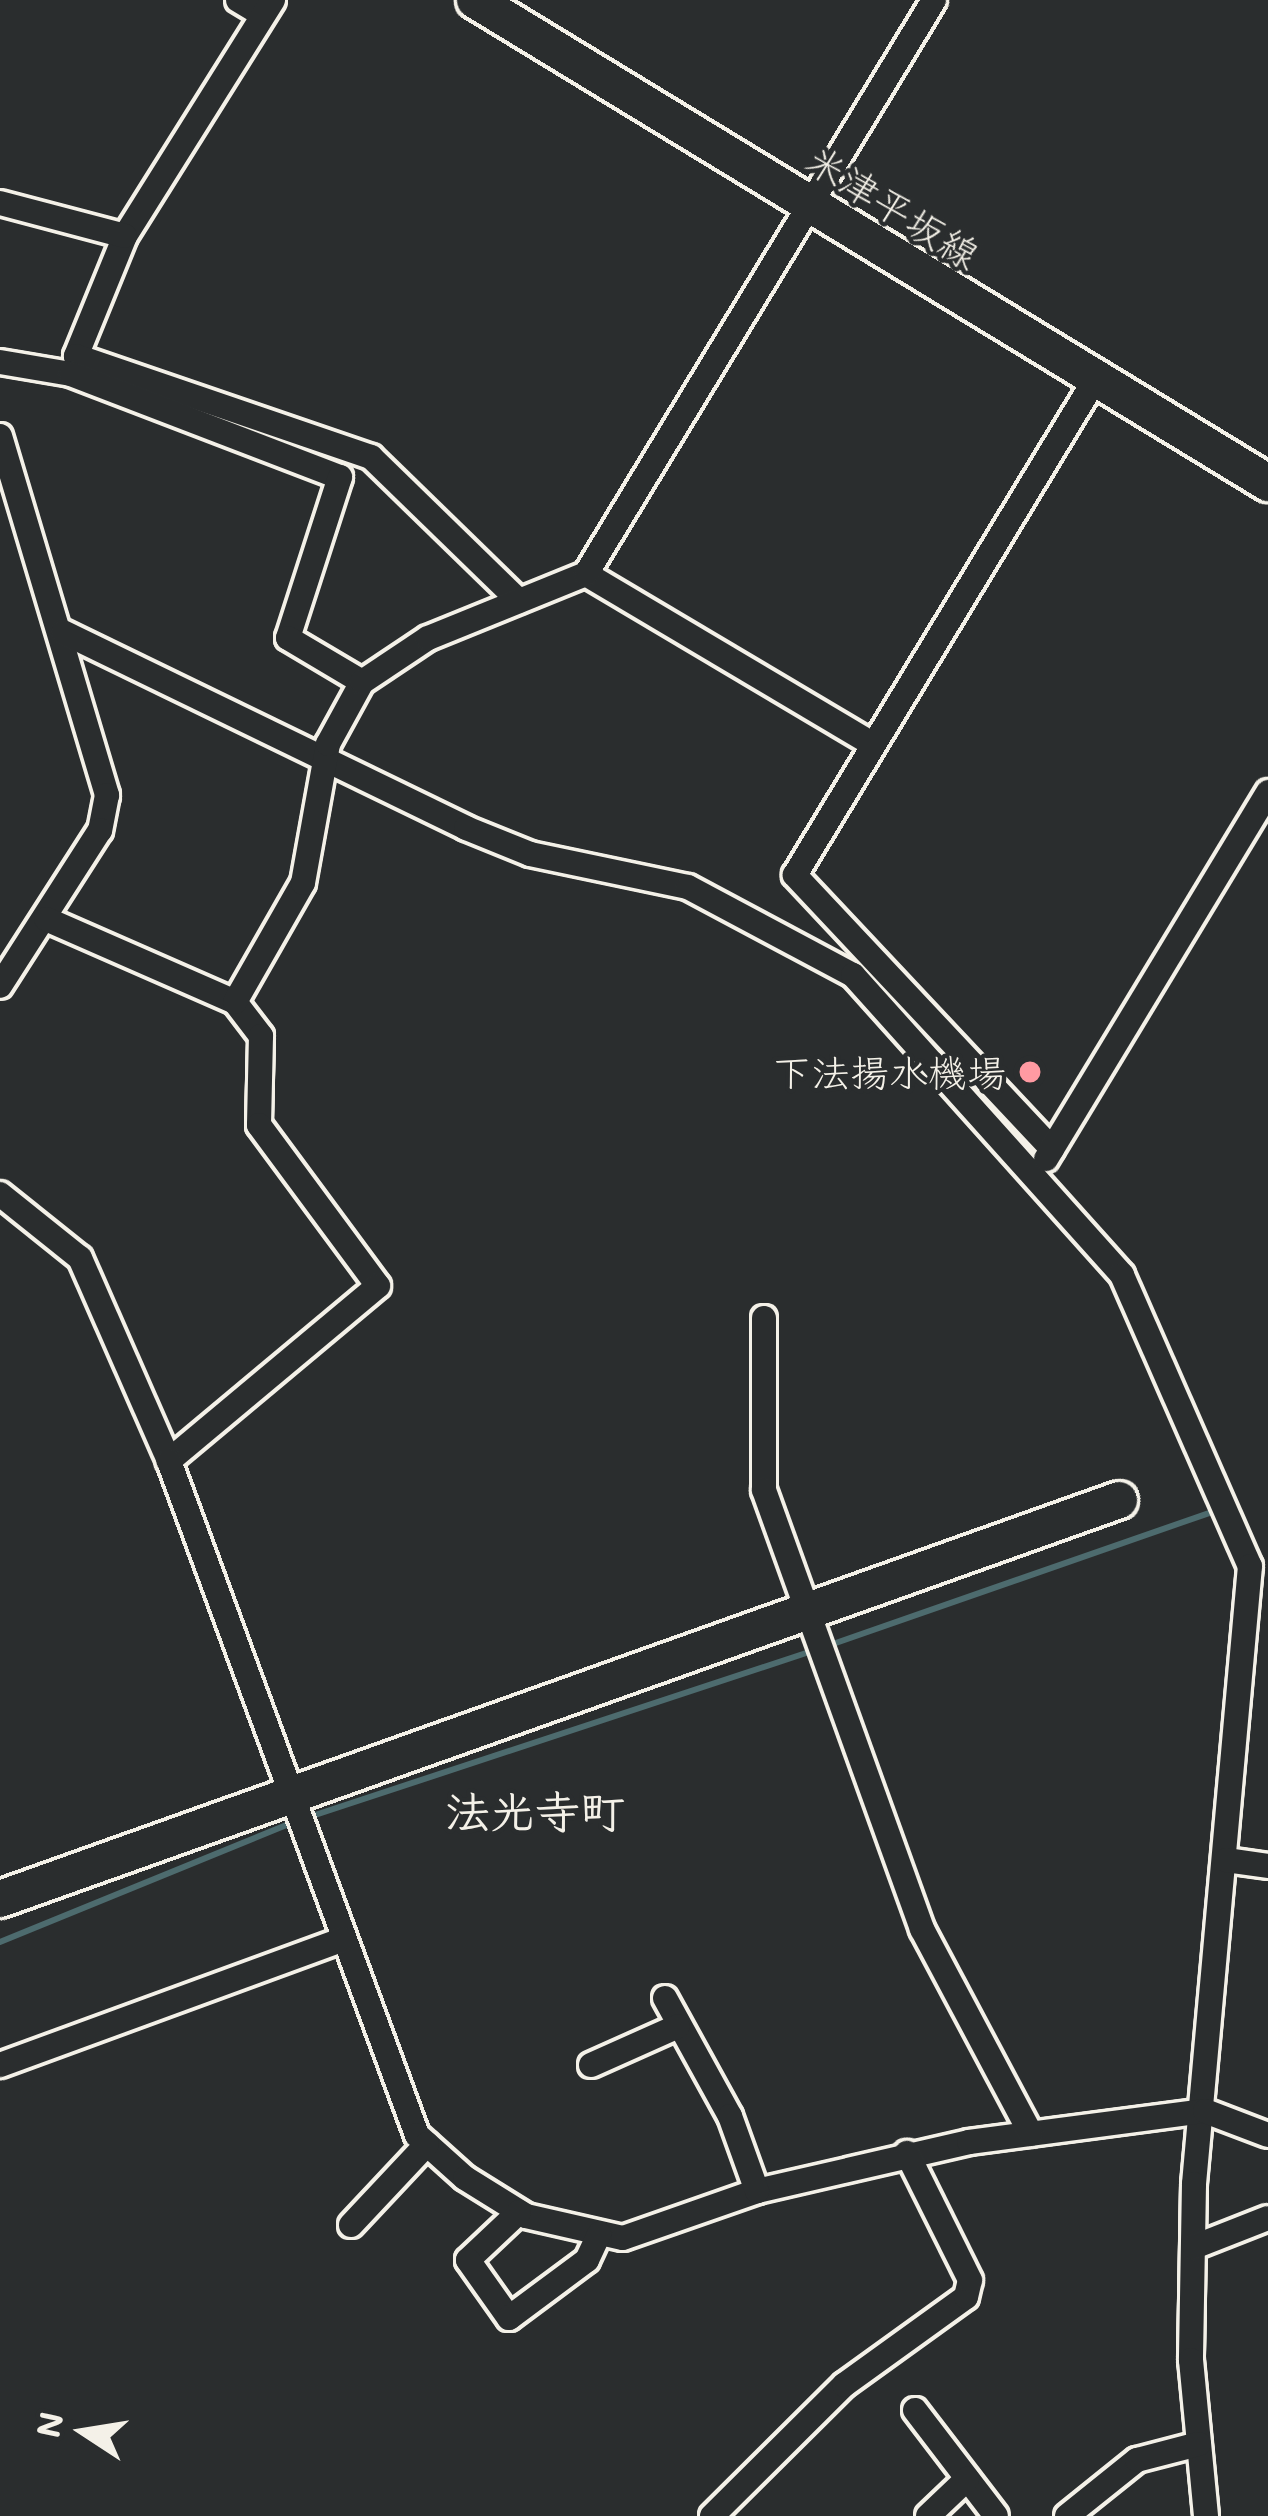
<!DOCTYPE html>
<html>
<head>
<meta charset="utf-8">
<style>
  body { margin:0 }
  #map { position:relative; width:1268px; height:2516px; overflow:hidden; background:#2a2d2e; font-family:Mali,"Klee One",sans-serif }
  div>[style] { position:absolute }
  .stream>* { height:6px; margin:-3px; padding:0 3px; transform-origin:3px; border-radius:3px; background:#4d6b6e }
  .building>* { inset:0; background:#645b4c; transform-origin:0 0 }
  .roads { filter:drop-shadow(3px 0 #f4f1e8) drop-shadow(-3px 0 #f4f1e8) drop-shadow(0 3px #f4f1e8) drop-shadow(0 -3px #f4f1e8) }
  .street>* { height:24px; margin:-12px; padding:0 12px; transform-origin:12px; border-radius:12px; background:#2a2d2e }
  .secondary>* { height:36px; margin:-18px; padding:0 18px; transform-origin:18px; border-radius:18px; background:#2a2d2e }
  .dots>* { width:33px; height:33px; translate:-50% -50%; box-sizing:border-box; border:6px solid #2a2d2e; border-radius:50% }
  span { translate:-50% -50%; white-space:nowrap; text-align:center; line-height:1.15; -webkit-text-stroke:9px #2a2d2e; paint-order:stroke }
  .street-label { font-size:39px; color:#f4f1e8 }
  .poi-label { font-size:39px; color:#f4f1e8 }
  .right { translate:-100% -50%; text-align:right }
  .quarter-label { font-size:45px; color:#f4f1e8; font-weight:700 }
  .north { position:absolute; left:24px; top:2372px; width:120px; height:120px; -webkit-text-stroke:9px #2a2d2e; paint-order:stroke; rotate:282deg; font-size:33px; font-weight:700; line-height:48px; text-align:center; color:#f4f1e8 }
  .north::after { content:''; display:block; margin:auto; width:42px; height:54px; background:#f4f1e8; clip-path:polygon(50% 0,100% 100%,50% 72%,0 100%) }
</style>
</head>
<body>
<div id="map">
  <div class="stream">
    <i style="left:830px;top:1645px;width:402px;rotate:-19.2deg"></i>
    <i style="left:306px;top:1818px;width:533px;rotate:-18.26deg"></i>
    <i style="left:0;top:1942px;width:318px;rotate:-22.2deg"></i>
  </div>
  <div class="building">
    <i style="left:1025px;top:1062px;width:19px;height:13px;rotate:32deg"></i>
  </div>
  <div class="roads">
    <div class="street">
      <i style="left:238px;top:0;width:29px;rotate:31deg"></i>
      <i style="left:273px;top:0;width:279px;rotate:122.1deg"></i>
      <i style="left:125px;top:236px;width:130px;rotate:112.2deg"></i>
      <i style="left:76px;top:356px;width:312px;rotate:18.9deg"></i>
      <i style="left:371px;top:457px;width:206px;rotate:44.2deg"></i>
      <i style="left:0;top:203px;width:129px;rotate:14.8deg"></i>
      <i style="left:0;top:362px;width:72px;rotate:9.6deg"></i>
      <i style="left:71px;top:374px;width:288px;rotate:21deg"></i>
      <i style="left:340px;top:477px;width:169px;rotate:107.9deg"></i>
      <i style="left:288px;top:638px;width:86px;rotate:30.7deg"></i>
      <i style="left:0;top:436px;width:375px;rotate:73.4deg"></i>
      <i style="left:107px;top:795px;width:36px;rotate:101deg"></i>
      <i style="left:100px;top:830px;width:185px;rotate:122.7deg"></i>
      <i style="left:586px;top:574px;width:331px;rotate:30.7deg"></i>
      <i style="left:63px;top:632px;width:448px;rotate:25.9deg"></i>
      <i style="left:466px;top:828px;width:69px;rotate:22.1deg"></i>
      <i style="left:530px;top:854px;width:161px;rotate:11.8deg"></i>
      <i style="left:688px;top:887px;width:187px;rotate:28.1deg"></i>
      <i style="left:853px;top:975px;width:403px;rotate:48.1deg"></i>
      <i style="left:1122px;top:1275px;width:318px;rotate:66.3deg"></i>
      <i style="left:1250px;top:1566px;width:621px;rotate:95.18deg"></i>
      <i style="left:1194px;top:2184px;width:176px;rotate:91deg"></i>
      <i style="left:1191px;top:2360px;width:157px;rotate:84.5deg"></i>
      <i style="left:46px;top:919px;width:206px;rotate:23.7deg"></i>
      <i style="left:235px;top:1002px;width:43px;rotate:52.6deg"></i>
      <i style="left:261px;top:1036px;width:89px;rotate:91.3deg"></i>
      <i style="left:259px;top:1125px;width:200px;rotate:53.5deg"></i>
      <i style="left:378px;top:1286px;width:273px;rotate:140.1deg"></i>
      <i style="left:235px;top:1002px;width:137px;rotate:-60.3deg"></i>
      <i style="left:303px;top:883px;width:141px;rotate:-79.8deg"></i>
      <i style="left:328px;top:744px;width:71px;rotate:-61.3deg"></i>
      <i style="left:362px;top:682px;width:79px;rotate:-33.7deg"></i>
      <i style="left:428px;top:638px;width:170px;rotate:-22.1deg"></i>
      <i style="left:586px;top:574px;width:671px;rotate:-58.77deg"></i>
      <i style="left:1052px;top:1149px;width:376px;rotate:-133.2deg"></i>
      <i style="left:795px;top:875px;width:581px;rotate:-58.8deg"></i>
      <i style="left:1046px;top:1159px;width:429px;rotate:-58.8deg"></i>
      <i style="left:0;top:1194px;width:102px;rotate:38.7deg"></i>
      <i style="left:80px;top:1258px;width:222px;rotate:66.3deg"></i>
      <i style="left:169px;top:1461px;width:718px;rotate:69.8deg"></i>
      <i style="left:417px;top:2135px;width:64px;rotate:41.9deg"></i>
      <i style="left:465px;top:2178px;width:72px;rotate:31.9deg"></i>
      <i style="left:526px;top:2216px;width:99px;rotate:12.8deg"></i>
      <i style="left:623px;top:2238px;width:142px;rotate:-19.3deg"></i>
      <i style="left:757px;top:2191px;width:218px;rotate:-13deg"></i>
      <i style="left:969px;top:2142px;width:238px;rotate:-7.5deg"></i>
      <i style="left:1205px;top:2111px;width:67px;rotate:20.9deg"></i>
      <i style="left:764px;top:1318px;width:172px;rotate:90deg"></i>
      <i style="left:764px;top:1490px;width:467px;rotate:70.2deg"></i>
      <i style="left:922px;top:1929px;width:232px;rotate:62deg"></i>
      <i style="left:1226px;top:1860px;width:42px;rotate:8.1deg"></i>
      <i style="left:665px;top:1998px;width:135px;rotate:61.2deg"></i>
      <i style="left:730px;top:2116px;width:80px;rotate:70.2deg"></i>
      <i style="left:0;top:2065px;width:366px;rotate:-20.1deg"></i>
      <i style="left:591px;top:2065px;width:95px;rotate:-24.1deg"></i>
      <i style="left:519px;top:2212px;width:70px;rotate:136.7deg"></i>
      <i style="left:468px;top:2260px;width:71px;rotate:54.7deg"></i>
      <i style="left:509px;top:2318px;width:97px;rotate:-36.6deg"></i>
      <i style="left:587px;top:2260px;width:29px;rotate:-65deg"></i>
      <i style="left:351px;top:2225px;width:111px;rotate:-46.8deg"></i>
      <i style="left:1194px;top:2247px;width:79px;rotate:-21.4deg"></i>
      <i style="left:915px;top:2410px;width:133px;rotate:52.6deg"></i>
      <i style="left:712px;top:2516px;width:186px;rotate:-44.8deg"></i>
      <i style="left:844px;top:2385px;width:150px;rotate:-35.8deg"></i>
      <i style="left:966px;top:2297px;width:17px;rotate:-77deg"></i>
      <i style="left:970px;top:2280px;width:142px;rotate:-116.4deg"></i>
      <i style="left:928px;top:2516px;width:54px;rotate:-43.5deg"></i>
      <i style="left:1067px;top:2516px;width:90px;rotate:-38.7deg"></i>
      <i style="left:1137px;top:2460px;width:64px;rotate:-14.5deg"></i>
    </div>
    <div class="secondary">
      <i style="left:475px;top:0;width:929px;rotate:31.34deg"></i>
      <i style="left:0;top:1899px;width:1188px;rotate:-19.62deg"></i>
    </div>
  </div>
  <div class="dots">
    <i style="left:1030px;top:1072px;background:#ff9aa2"></i>
  </div>
  <div class="street-label">
    <span style="left:893px;top:207px;rotate:32deg">米津平坂線</span>
  </div>
  <div class="poi-label">
    <span class="right" style="left:1006px;top:1072px">下法揚水機場</span>
  </div>
  <div class="quarter-label">
    <span style="left:535px;top:1811px">法光寺町</span>
  </div>
  <div class="north">N</div>
</div>
</body>
</html>
